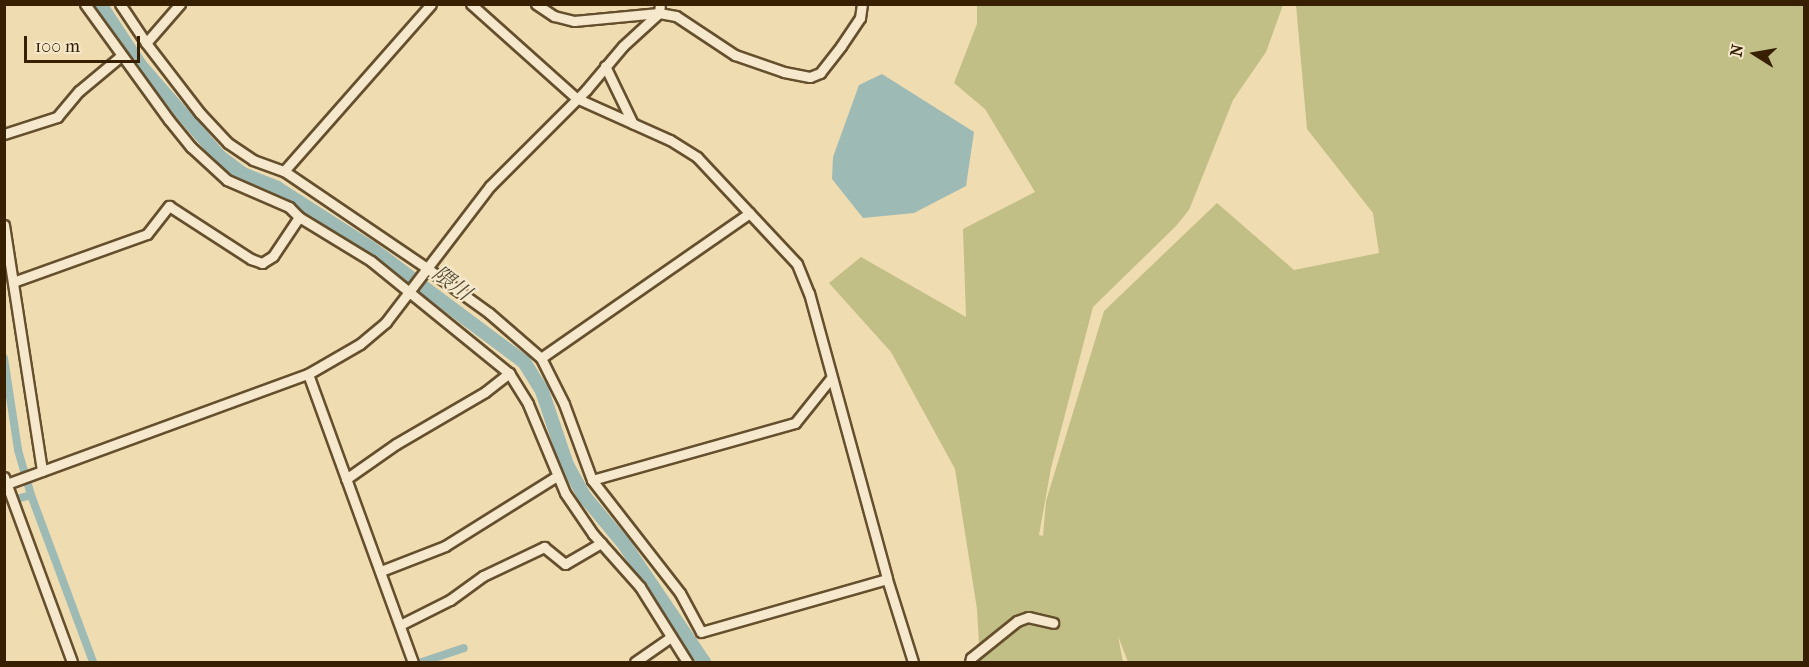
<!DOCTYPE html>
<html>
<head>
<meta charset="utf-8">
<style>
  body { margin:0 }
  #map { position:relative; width:1809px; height:667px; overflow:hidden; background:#f0dcb1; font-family:"IM FELL French Canon","Noto Serif JP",serif }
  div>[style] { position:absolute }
  .green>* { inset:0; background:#c1be86 }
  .water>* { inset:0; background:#9dbab5 }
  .canal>* { height:8px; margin:-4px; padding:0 4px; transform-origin:4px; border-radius:4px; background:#9dbab5 }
  .river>* { height:14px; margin:-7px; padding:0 7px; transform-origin:7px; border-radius:7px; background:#9dbab5 }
  .roads { filter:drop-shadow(2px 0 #654f2d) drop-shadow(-2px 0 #654f2d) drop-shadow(0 2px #654f2d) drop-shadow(0 -2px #654f2d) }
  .minor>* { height:9px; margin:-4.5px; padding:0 4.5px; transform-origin:4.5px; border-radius:4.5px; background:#f5e8cc }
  span { translate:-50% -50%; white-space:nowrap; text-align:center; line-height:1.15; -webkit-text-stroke:4.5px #f5e8cc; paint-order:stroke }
  .water-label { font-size:21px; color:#564e37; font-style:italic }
  .frame { position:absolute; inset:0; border:6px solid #372001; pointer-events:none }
  .north { position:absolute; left:1725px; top:24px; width:60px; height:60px; -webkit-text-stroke:4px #f5e8cc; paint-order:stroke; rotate:281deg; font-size:16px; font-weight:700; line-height:24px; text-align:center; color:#372001 }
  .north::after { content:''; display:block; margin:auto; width:21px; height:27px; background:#372001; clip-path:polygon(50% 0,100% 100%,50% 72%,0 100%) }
  .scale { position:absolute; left:24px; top:36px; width:116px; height:27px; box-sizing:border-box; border:3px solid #372001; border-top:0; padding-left:8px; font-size:18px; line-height:21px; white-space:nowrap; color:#372001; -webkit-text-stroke:4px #f5e8cc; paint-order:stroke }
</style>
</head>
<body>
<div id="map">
  <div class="green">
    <i style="clip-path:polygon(977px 5px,1283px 5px,1266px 52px,1233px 100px,1189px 210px,1176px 226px,1093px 307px,1051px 468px,1039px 535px,1043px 536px,1046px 501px,1104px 311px,1217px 203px,1294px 270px,1379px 253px,1373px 213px,1307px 129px,1296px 5px,1804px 5px,1804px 662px,1128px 662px,1118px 636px,1123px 662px,980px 662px,977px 609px,955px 469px,891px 352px,829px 283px,861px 257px,966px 317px,963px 229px,1035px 192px,985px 109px,954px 83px,977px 24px)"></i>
  </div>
  <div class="water">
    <i style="clip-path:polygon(882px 74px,974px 132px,966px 186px,914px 213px,863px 218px,832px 179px,833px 157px,859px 85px)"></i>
  </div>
  <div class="canal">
    <i style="left:4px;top:358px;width:93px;rotate:81.3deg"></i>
    <i style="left:18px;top:450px;width:47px;rotate:73.9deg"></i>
    <i style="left:31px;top:495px;width:178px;rotate:69.6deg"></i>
    <i style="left:20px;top:498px;width:11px;rotate:-15deg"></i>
    <i style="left:422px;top:662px;width:44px;rotate:-18.4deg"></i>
  </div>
  <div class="river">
    <i style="left:100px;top:4px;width:73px;rotate:56.7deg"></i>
    <i style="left:140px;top:65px;width:121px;rotate:49deg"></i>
    <i style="left:219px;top:156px;width:30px;rotate:37deg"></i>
    <i style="left:243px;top:174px;width:37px;rotate:22deg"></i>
    <i style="left:277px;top:188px;width:112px;rotate:32.6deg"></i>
    <i style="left:371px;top:248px;width:191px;rotate:36.7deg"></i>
    <i style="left:524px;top:362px;width:34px;rotate:58deg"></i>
    <i style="left:542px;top:391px;width:78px;rotate:71.3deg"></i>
    <i style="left:567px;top:465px;width:37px;rotate:61deg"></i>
    <i style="left:585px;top:497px;width:61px;rotate:50.3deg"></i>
    <i style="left:624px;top:544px;width:143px;rotate:55.9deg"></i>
  </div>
  <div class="roads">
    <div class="minor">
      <i style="left:85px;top:4px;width:143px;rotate:54.1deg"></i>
      <i style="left:169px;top:120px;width:35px;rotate:51deg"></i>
      <i style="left:191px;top:147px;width:49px;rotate:42.5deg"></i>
      <i style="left:227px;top:180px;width:68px;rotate:23.5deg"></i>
      <i style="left:289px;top:207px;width:14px;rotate:45deg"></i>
      <i style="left:299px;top:217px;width:84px;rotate:31.4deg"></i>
      <i style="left:371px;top:261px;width:178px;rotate:39.1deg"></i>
      <i style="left:509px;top:373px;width:36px;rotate:58deg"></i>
      <i style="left:528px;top:404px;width:96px;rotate:67.4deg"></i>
      <i style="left:565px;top:493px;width:50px;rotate:55.7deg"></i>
      <i style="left:593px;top:534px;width:71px;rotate:48.4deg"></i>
      <i style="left:640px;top:587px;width:89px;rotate:57.9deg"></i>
      <i style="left:120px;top:4px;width:47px;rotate:56.3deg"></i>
      <i style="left:146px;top:43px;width:88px;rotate:52.4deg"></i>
      <i style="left:200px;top:113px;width:41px;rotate:47deg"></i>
      <i style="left:228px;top:143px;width:30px;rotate:34deg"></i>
      <i style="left:253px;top:160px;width:33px;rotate:20deg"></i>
      <i style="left:284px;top:171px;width:174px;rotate:34.2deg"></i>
      <i style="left:428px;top:269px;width:75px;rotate:35.8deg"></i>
      <i style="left:489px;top:313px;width:69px;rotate:40.9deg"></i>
      <i style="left:541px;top:358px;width:51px;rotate:63.4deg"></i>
      <i style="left:564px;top:404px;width:81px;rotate:69.8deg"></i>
      <i style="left:592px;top:480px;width:143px;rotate:52.1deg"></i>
      <i style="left:680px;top:593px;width:44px;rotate:61.7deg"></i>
      <i style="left:701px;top:632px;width:193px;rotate:-15.9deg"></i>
      <i style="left:471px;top:4px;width:141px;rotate:41.8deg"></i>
      <i style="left:576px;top:98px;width:103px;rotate:24.1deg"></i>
      <i style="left:670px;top:140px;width:32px;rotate:32deg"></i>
      <i style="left:697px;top:157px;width:146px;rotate:46.9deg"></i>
      <i style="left:797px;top:264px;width:31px;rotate:68deg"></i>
      <i style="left:809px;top:293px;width:296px;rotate:74.7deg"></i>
      <i style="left:887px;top:579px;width:87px;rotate:72.6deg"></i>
      <i style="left:536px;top:4px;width:22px;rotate:34deg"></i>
      <i style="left:554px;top:16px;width:21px;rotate:14deg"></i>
      <i style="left:574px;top:21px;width:85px;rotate:-5.4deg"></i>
      <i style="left:659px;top:13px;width:17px;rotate:10deg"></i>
      <i style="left:676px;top:16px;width:71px;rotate:33.5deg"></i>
      <i style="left:735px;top:55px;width:52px;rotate:19.1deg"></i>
      <i style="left:784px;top:72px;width:26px;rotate:11deg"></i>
      <i style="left:810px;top:77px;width:11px;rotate:-22deg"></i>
      <i style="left:820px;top:73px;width:34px;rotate:-52deg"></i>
      <i style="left:841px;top:46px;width:34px;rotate:-56deg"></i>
      <i style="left:860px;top:18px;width:14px;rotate:-82deg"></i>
      <i style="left:146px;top:43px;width:52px;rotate:-48.9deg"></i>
      <i style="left:605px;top:66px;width:64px;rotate:64.2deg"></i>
      <i style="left:4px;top:134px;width:56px;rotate:-17.8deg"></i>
      <i style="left:57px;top:117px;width:34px;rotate:-50deg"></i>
      <i style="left:79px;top:91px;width:55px;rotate:-39.8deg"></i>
      <i style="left:284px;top:171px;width:222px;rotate:-48.6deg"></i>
      <i style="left:4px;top:225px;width:249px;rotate:81.2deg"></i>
      <i style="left:13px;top:282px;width:142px;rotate:-19.7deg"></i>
      <i style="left:147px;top:234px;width:36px;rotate:-52deg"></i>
      <i style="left:169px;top:206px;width:98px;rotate:32.9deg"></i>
      <i style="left:251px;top:259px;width:12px;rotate:20deg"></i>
      <i style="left:262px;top:263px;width:13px;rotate:-32deg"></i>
      <i style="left:273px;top:256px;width:47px;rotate:-56.3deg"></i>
      <i style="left:541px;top:358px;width:254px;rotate:-34.8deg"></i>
      <i style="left:308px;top:374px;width:307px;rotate:70deg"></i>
      <i style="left:4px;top:477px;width:197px;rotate:69.8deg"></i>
      <i style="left:346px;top:479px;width:61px;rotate:-35deg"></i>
      <i style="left:396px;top:444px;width:103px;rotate:-30.3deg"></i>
      <i style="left:485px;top:392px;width:31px;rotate:-38deg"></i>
      <i style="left:592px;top:480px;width:211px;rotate:-15.7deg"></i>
      <i style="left:795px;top:423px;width:58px;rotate:-51.3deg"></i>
      <i style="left:4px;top:485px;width:324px;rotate:-20.1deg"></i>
      <i style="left:308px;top:374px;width:60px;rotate:-30deg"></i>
      <i style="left:360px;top:344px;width:34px;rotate:-40deg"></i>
      <i style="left:386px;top:322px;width:171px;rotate:-52.6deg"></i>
      <i style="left:490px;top:186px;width:136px;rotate:-45deg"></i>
      <i style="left:586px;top:90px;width:57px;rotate:-49.9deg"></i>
      <i style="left:623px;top:46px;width:49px;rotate:-42.5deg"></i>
      <i style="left:659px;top:13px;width:9px;rotate:-84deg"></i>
      <i style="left:381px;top:571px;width:69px;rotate:-21.3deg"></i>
      <i style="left:445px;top:546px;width:132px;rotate:-32deg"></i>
      <i style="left:402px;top:624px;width:54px;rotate:-26.6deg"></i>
      <i style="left:450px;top:600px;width:41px;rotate:-36deg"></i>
      <i style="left:483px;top:576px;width:68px;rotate:-25.4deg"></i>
      <i style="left:544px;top:547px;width:27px;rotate:39deg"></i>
      <i style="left:565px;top:564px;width:42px;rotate:-30.3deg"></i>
      <i style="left:635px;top:662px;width:44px;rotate:-34.8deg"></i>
      <i style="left:970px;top:662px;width:4px;rotate:-76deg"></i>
      <i style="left:971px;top:658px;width:59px;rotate:-38.8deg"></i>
      <i style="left:1017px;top:621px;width:12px;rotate:-20deg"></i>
      <i style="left:1028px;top:617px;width:26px;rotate:13deg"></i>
    </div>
  </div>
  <div class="water-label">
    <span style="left:452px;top:283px;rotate:37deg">隈川</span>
  </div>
  <div class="frame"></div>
  <div class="north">N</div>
  <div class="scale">100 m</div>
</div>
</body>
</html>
